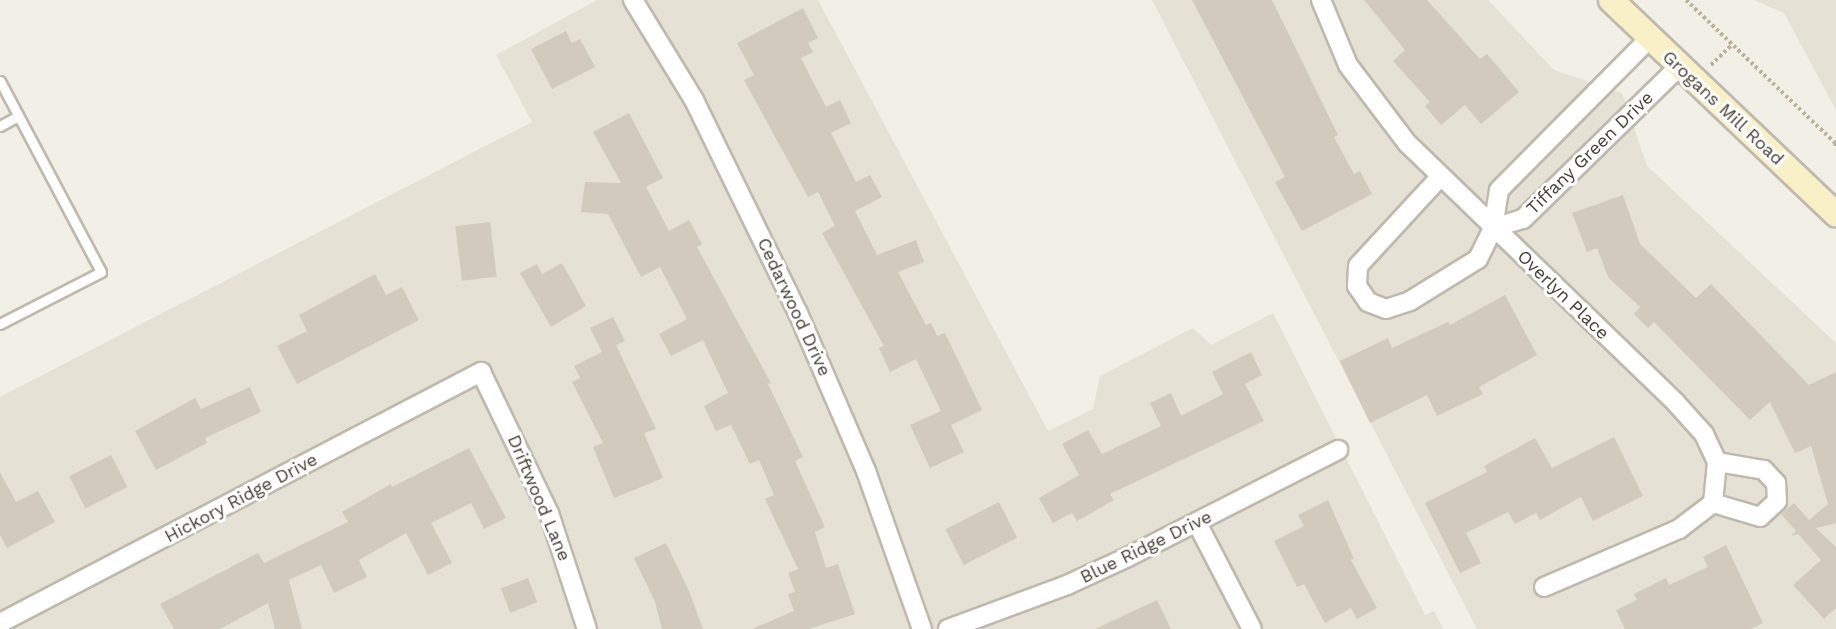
<!DOCTYPE html>
<html>
<head>
<meta charset="utf-8">
<style>
  body { margin:0 }
  #map { position:relative; width:1836px; height:629px; overflow:hidden; background:#f1efe6; font-family:"Work Sans",sans-serif }
  div>[style] { position:absolute }
  .residential>* { inset:0; background:#e5e1d5 }
  .building>* { inset:0; background:#d2cbbd; transform-origin:0 0 }
  .path>* { height:4px; margin-top:-2px; transform-origin:0; background:repeating-linear-gradient(90deg,#bcb29c 0 3px,transparent 0 6px) }
  .roads { filter:drop-shadow(2px 0 #bfb9ad) drop-shadow(-2px 0 #bfb9ad) drop-shadow(0 2px #bfb9ad) drop-shadow(0 -2px #bfb9ad) }
  .lane>* { height:9px; margin:-4.5px; padding:0 4.5px; transform-origin:4.5px; border-radius:4.5px; background:#fff }
  .street>* { height:18px; margin:-9px; padding:0 9px; transform-origin:9px; border-radius:9px; background:#fff }
  .secondary>* { height:24px; margin:-12px; padding:0 12px; transform-origin:12px; border-radius:12px; background:#f9f0c8 }
  span { translate:-50% -50%; white-space:nowrap; text-align:center; line-height:1.15; -webkit-text-stroke:6px #fff; paint-order:stroke }
  .street-label { font-size:18px; color:#443f36 }
</style>
</head>
<body>
<div id="map">
  <div class="residential">
    <i style="clip-path:polygon(597px 0,818px 0,1048px 431px,1093px 409px,1100px 376px,1193px 328px,1211px 345px,1273px 313px,1425px 615px,1434px 611px,1443px 629px,0 629px,0 397px,532px 122px,496px 55px)"></i>
    <i style="clip-path:polygon(1152px 0,1488px 0,1554px 70px,1622px 93px,1647px 166px,1836px 343px,1836px 629px,1477px 629px)"></i>
    <i style="clip-path:polygon(1754px 0,1836px 0,1836px 110px,1784px 13px)"></i>
  </div>
  <div class="building">
    <i style="clip-path:polygon(1192px 0,1272px 0,1338px 135px,1334px 137px,1354px 174px,1360px 171px,1372px 194px,1302px 231px,1275px 182px,1285px 177px)"></i>
    <i style="clip-path:polygon(1364px 0,1427px 0,1480px 59px,1487px 54px,1519px 92px,1481px 124px,1465px 105px,1441px 125px,1425px 106px,1430px 102px,1393px 61px,1405px 50px)"></i>
    <i style="clip-path:polygon(803px 8px,818px 38px,808px 43px,813px 52px,801px 58px,826px 107px,840px 100px,851px 123px,831px 133px,856px 182px,870px 175px,882px 197px,855px 211px,877px 255px,916px 240px,924px 262px,898px 272px,926px 325px,931px 323px,937px 336px,945px 333px,982px 410px,951px 425px,964px 452px,930px 468px,910px 425px,941px 411px,916px 359px,890px 372px,879px 348px,884px 346px,822px 233px,835px 226px,818px 192px,808px 197px,744px 80px,754px 75px,737px 43px)"></i>
    <i style="clip-path:polygon(566px 31px,572px 43px,580px 39px,595px 67px,552px 89px,531px 49px)"></i>
    <i style="clip-path:polygon(629px 113px,663px 178px,646px 187px,669px 231px,689px 220px,702px 244px,697px 247px,771px 383px,768px 384px,803px 457px,795px 461px,825px 527px,815px 532px,826px 568px,838px 564px,855px 614px,809px 629px,752px 629px,794px 611px,788px 594px,795px 592px,788px 573px,798px 569px,765px 499px,774px 495px,759px 460px,750px 464px,731px 425px,716px 431px,704px 406px,728px 393px,703px 340px,671px 356px,659px 334px,687px 319px,660px 267px,641px 277px,608px 214px,581px 212px,585px 182px,621px 183px,593px 132px)"></i>
    <i style="clip-path:polygon(1623px 195px,1640px 244px,1696px 298px,1711px 284px,1809px 385px,1836px 372px,1836px 523px,1816px 528px,1836px 547px,1836px 608px,1824px 619px,1793px 585px,1821px 560px,1798px 534px,1791px 536px,1796px 531px,1781px 514px,1794px 503px,1809px 520px,1828px 504px,1811px 446px,1795px 453px,1770px 402px,1750px 420px,1654px 322px,1648px 328px,1634px 314px,1640px 307px,1608px 277px,1597px 248px,1587px 252px,1572px 213px)"></i>
    <i style="left:490px;top:222px;width:55px;height:35px;rotate:83deg"></i>
    <i style="clip-path:polygon(562px 263px,586px 306px,551px 327px,520px 273px,537px 264px,542px 274px)"></i>
    <i style="clip-path:polygon(375px 274px,386px 295px,402px 287px,419px 320px,297px 384px,277px 346px,307px 331px,299px 315px)"></i>
    <i style="clip-path:polygon(1505px 295px,1537px 355px,1479px 387px,1483px 394px,1437px 416px,1427px 395px,1370px 423px,1340px 361px,1388px 338px,1392px 348px,1448px 322px,1450px 325px)"></i>
    <i style="clip-path:polygon(613px 317px,625px 341px,616px 345px,656px 429px,644px 433px,663px 478px,614px 498px,593px 447px,603px 443px,572px 382px,580px 378px,574px 366px,602px 352px,590px 328px)"></i>
    <i style="clip-path:polygon(1251px 352px,1262px 375px,1245px 384px,1264px 421px,1110px 494px,1114px 500px,1077px 521px,1072px 513px,1053px 523px,1039px 498px,1079px 475px,1062px 444px,1088px 430px,1102px 454px,1161px 426px,1150px 403px,1171px 393px,1181px 416px,1223px 394px,1212px 372px)"></i>
    <i style="clip-path:polygon(250px 387px,261px 412px,205px 438px,207px 443px,156px 470px,135px 431px,195px 398px,201px 409px)"></i>
    <i style="clip-path:polygon(1614px 437px,1643px 496px,1593px 521px,1581px 497px,1540px 520px,1536px 513px,1515px 524px,1508px 512px,1466px 533px,1481px 563px,1460px 573px,1425px 503px,1487px 472px,1484px 466px,1535px 438px,1552px 468px)"></i>
    <i style="clip-path:polygon(469px 448px,506px 518px,484px 529px,471px 503px,431px 523px,452px 563px,428px 575px,406px 533px,359px 560px,367px 577px,334px 593px,321px 565px,289px 580px,302px 629px,275px 629px,268px 603px,220px 629px,174px 629px,160px 604px,258px 553px,264px 563px,348px 522px,342px 512px,391px 484px,392px 487px)"></i>
    <i style="left:111px;top:455px;width:36px;height:47px;rotate:63deg"></i>
    <i style="clip-path:polygon(0 472px,16px 502px,38px 491px,55px 522px,7px 548px,0 535px)"></i>
    <i style="clip-path:polygon(1328px 500px,1354px 559px,1351px 560px,1377px 608px,1357px 619px,1351px 608px,1325px 623px,1304px 584px,1297px 587px,1274px 541px,1304px 526px,1298px 515px)"></i>
    <i style="left:999px;top:502px;width:40px;height:60px;rotate:63deg"></i>
    <i style="clip-path:polygon(666px 543px,689px 591px,703px 629px,662px 629px,655px 602px,634px 558px)"></i>
    <i style="clip-path:polygon(1726px 545px,1763px 623px,1751px 629px,1625px 629px,1616px 610px,1637px 600px,1634px 594px,1666px 578px,1669px 585px,1708px 567px,1703px 557px)"></i>
    <i style="left:528px;top:578px;width:26px;height:29px;rotate:69deg"></i>
    <i style="clip-path:polygon(1157px 600px,1171px 629px,1095px 629px)"></i>
  </div>
  <div class="path">
    <i style="left:1686px;top:0;width:207px;rotate:43.8deg"></i>
    <i style="left:1835px;top:143px;width:6px;rotate:81deg"></i>
    <i style="left:1711px;top:65px;width:29px;rotate:-44deg"></i>
  </div>
  <div class="roads">
    <div class="lane">
      <i style="left:0;top:81px;width:216px;rotate:62.1deg"></i>
      <i style="left:101px;top:272px;width:114px;rotate:152.8deg"></i>
      <i style="left:0;top:126px;width:21px;rotate:-29deg"></i>
    </div>
    <div class="street">
      <i style="left:633px;top:0;width:117px;rotate:58.6deg"></i>
      <i style="left:694px;top:100px;width:237px;rotate:64deg"></i>
      <i style="left:798px;top:313px;width:172px;rotate:66.7deg"></i>
      <i style="left:866px;top:471px;width:168px;rotate:70.5deg"></i>
      <i style="left:1321px;top:0;width:70px;rotate:67.4deg"></i>
      <i style="left:1348px;top:65px;width:98px;rotate:52.9deg"></i>
      <i style="left:1407px;top:143px;width:374px;rotate:44deg"></i>
      <i style="left:1676px;top:403px;width:42px;rotate:47.9deg"></i>
      <i style="left:1704px;top:434px;width:31px;rotate:65deg"></i>
      <i style="left:1441px;top:176px;width:122px;rotate:132.7deg"></i>
      <i style="left:1358px;top:266px;width:20px;rotate:93deg"></i>
      <i style="left:1357px;top:286px;width:19px;rotate:55deg"></i>
      <i style="left:1368px;top:302px;width:19px;rotate:21deg"></i>
      <i style="left:1386px;top:309px;width:25px;rotate:-18deg"></i>
      <i style="left:1410px;top:301px;width:80px;rotate:-31.7deg"></i>
      <i style="left:1478px;top:259px;width:34px;rotate:-64deg"></i>
      <i style="left:1493px;top:228px;width:38px;rotate:-81deg"></i>
      <i style="left:1499px;top:190px;width:213px;rotate:-45.2deg"></i>
      <i style="left:1493px;top:228px;width:31px;rotate:-17deg"></i>
      <i style="left:1523px;top:219px;width:218px;rotate:-44.3deg"></i>
      <i style="left:1713px;top:503px;width:49px;rotate:16.6deg"></i>
      <i style="left:1760px;top:517px;width:23px;rotate:-43deg"></i>
      <i style="left:1777px;top:501px;width:18px;rotate:-93deg"></i>
      <i style="left:1776px;top:483px;width:18px;rotate:-133deg"></i>
      <i style="left:1764px;top:470px;width:48px;rotate:-170.3deg"></i>
      <i style="left:1197px;top:523px;width:119px;rotate:62.6deg"></i>
      <i style="left:1544px;top:587px;width:147px;rotate:-23.2deg"></i>
      <i style="left:1679px;top:529px;width:43px;rotate:-37.4deg"></i>
      <i style="left:1713px;top:503px;width:41px;rotate:-84.4deg"></i>
      <i style="left:0;top:623px;width:543px;rotate:-27.56deg"></i>
      <i style="left:481px;top:372px;width:157px;rotate:64.3deg"></i>
      <i style="left:549px;top:513px;width:122px;rotate:71.9deg"></i>
      <i style="left:948px;top:629px;width:127px;rotate:-20.3deg"></i>
      <i style="left:1067px;top:585px;width:67px;rotate:-24.7deg"></i>
      <i style="left:1128px;top:557px;width:236px;rotate:-27deg"></i>
    </div>
    <div class="secondary">
      <i style="left:1611px;top:0;width:311px;rotate:43.6deg"></i>
    </div>
  </div>
  <div class="street-label">
    <span style="left:1723px;top:108px;rotate:43deg">Grogans Mill Road</span>
    <span style="left:1590px;top:153px;rotate:-44deg">Tiffany Green Drive</span>
    <span style="left:1563px;top:295px;rotate:44deg">Overlyn Place</span>
    <span style="left:794px;top:307px;rotate:65deg">Cedarwood Drive</span>
    <span style="left:241px;top:498px;rotate:-28deg">Hickory Ridge Drive</span>
    <span style="left:539px;top:498px;rotate:67deg">Driftwood Lane</span>
    <span style="left:1146px;top:547px;rotate:-26deg">Blue Ridge Drive</span>
  </div>
</div>
</body>
</html>
